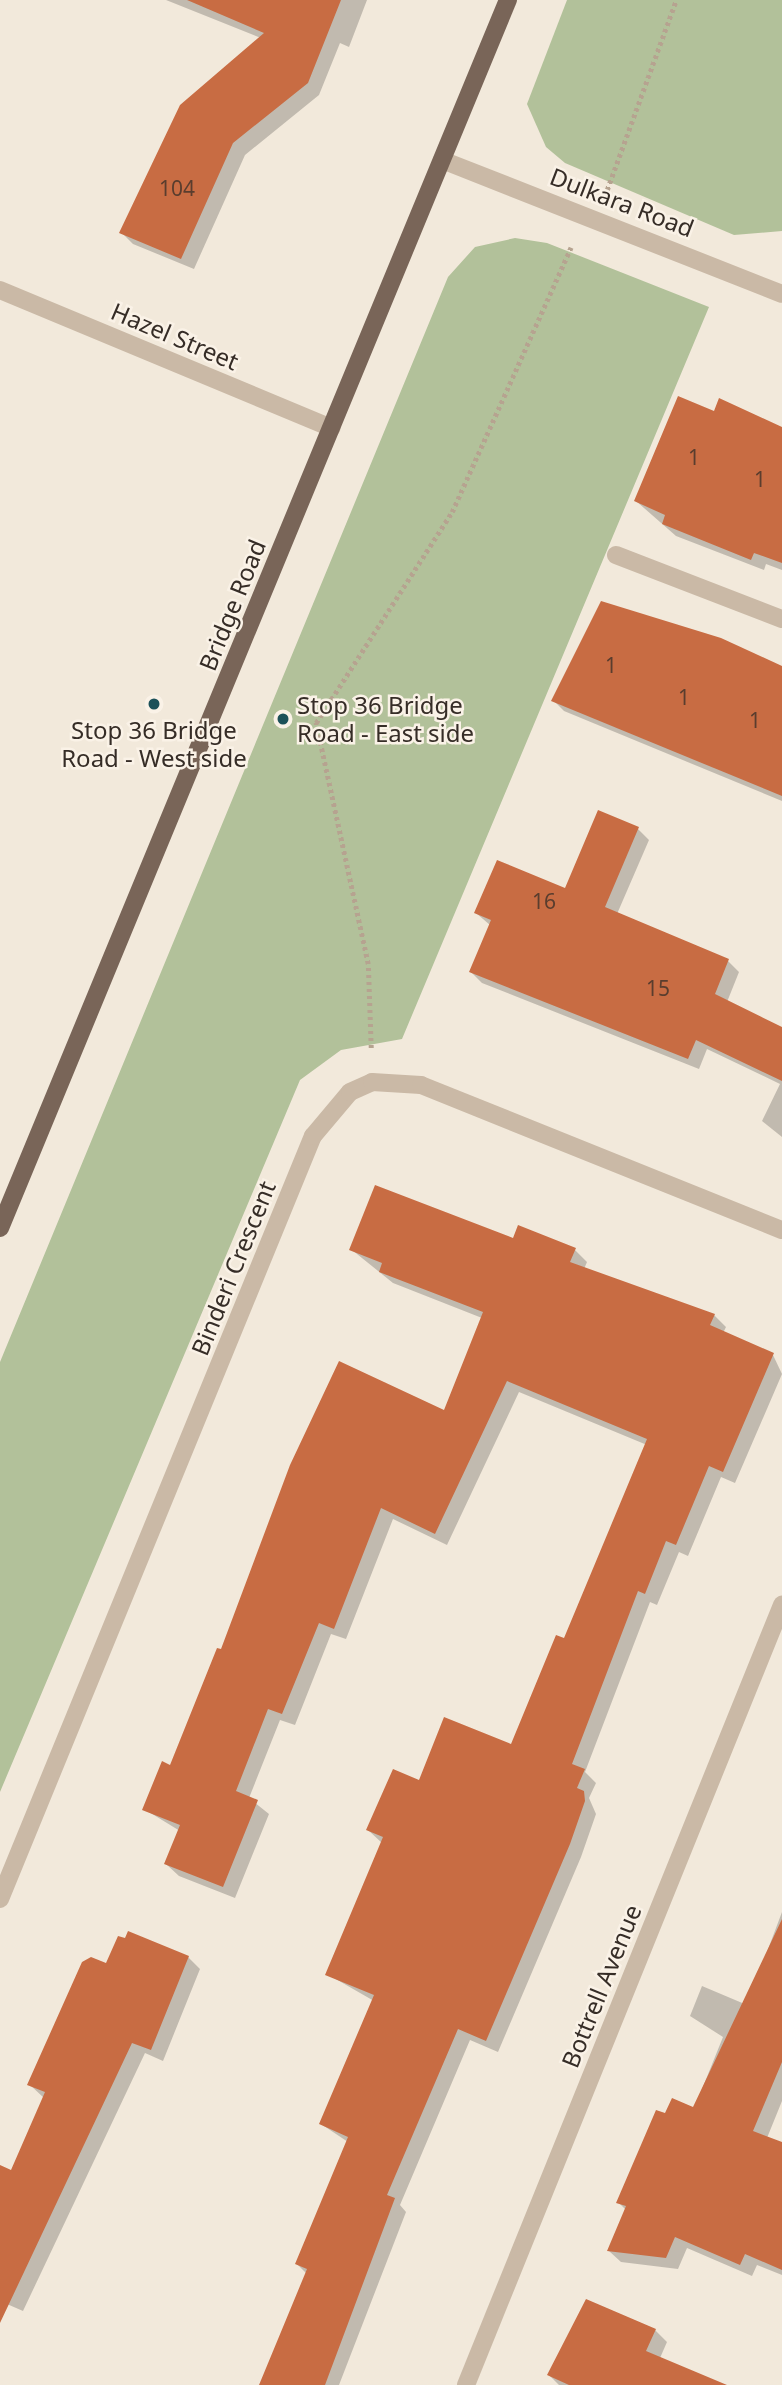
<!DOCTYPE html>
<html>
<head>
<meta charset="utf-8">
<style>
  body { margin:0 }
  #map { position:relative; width:782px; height:2385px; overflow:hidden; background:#f2e9db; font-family:"Noto Sans",sans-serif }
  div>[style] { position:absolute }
  .green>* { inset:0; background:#b2c19a }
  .shadow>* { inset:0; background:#0003 }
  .building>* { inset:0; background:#c86c43 }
  .path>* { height:4.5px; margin-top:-2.25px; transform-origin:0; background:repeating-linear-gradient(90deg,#b6a390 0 3.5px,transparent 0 7px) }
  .minor>* { height:18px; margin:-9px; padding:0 9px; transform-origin:9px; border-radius:9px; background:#cab9a6 }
  .major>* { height:18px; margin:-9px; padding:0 9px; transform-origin:9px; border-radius:9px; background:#796558 }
  .dots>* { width:19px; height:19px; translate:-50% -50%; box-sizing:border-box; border:4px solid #faf2e7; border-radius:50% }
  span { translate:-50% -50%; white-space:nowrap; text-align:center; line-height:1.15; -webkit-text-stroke:5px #faf2e7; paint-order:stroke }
  .number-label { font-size:21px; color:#5a3d2e }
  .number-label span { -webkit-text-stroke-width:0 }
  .street-label { font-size:24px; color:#362d27 }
  .poi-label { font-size:24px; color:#362d27 }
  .left { translate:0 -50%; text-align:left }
</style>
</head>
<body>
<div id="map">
  <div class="green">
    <i style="clip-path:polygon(567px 0,782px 0,782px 231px,734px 235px,565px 163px,546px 147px,527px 104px)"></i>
    <i style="clip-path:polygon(515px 238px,547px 243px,709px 307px,402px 1039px,341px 1050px,300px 1080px,0 1792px,0 1362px,448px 277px,475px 247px)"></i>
  </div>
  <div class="shadow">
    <i style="clip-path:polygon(166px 0,367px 0,349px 47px,340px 43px,319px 95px,245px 155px,194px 269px,133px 244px,121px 232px,261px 38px)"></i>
    <i style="clip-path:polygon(715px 413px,782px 428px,782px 570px,766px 564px,764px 570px,676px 536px,636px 501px)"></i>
    <i style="clip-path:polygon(782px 667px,782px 801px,564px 711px,553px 700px)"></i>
    <i style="clip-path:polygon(638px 829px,649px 840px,617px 914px,728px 961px,739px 972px,727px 1002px,782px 1029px,782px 1137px,762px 1121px,780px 1084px,707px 1049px,699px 1069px,482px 983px,471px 972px,490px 925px,476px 913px,565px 891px)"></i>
    <i style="clip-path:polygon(514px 1240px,575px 1250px,587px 1262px,584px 1269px,714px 1315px,726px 1327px,723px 1333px,773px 1355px,782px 1374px,735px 1483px,721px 1477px,688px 1556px,679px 1552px,657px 1605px,650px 1602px,585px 1772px,596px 1783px,589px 1798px,596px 1814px,581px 1857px,498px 2052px,470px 2040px,400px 2205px,406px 2212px,339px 2385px,261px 2385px,307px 2274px,297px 2264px,348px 2142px,321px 2124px,374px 2001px,327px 1974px,382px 1843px,368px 1830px,420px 1783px,512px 1747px,565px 1641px,647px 1445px,519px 1392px,447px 1545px,393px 1519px,346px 1639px,331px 1634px,295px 1725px,280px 1720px,249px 1798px,269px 1814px,235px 1898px,179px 1876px,166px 1864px,180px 1831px,144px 1809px,171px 1767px,222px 1652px,444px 1412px,482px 1318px,393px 1283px,352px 1250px)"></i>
    <i style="clip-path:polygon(782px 1912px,782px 2101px,767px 2138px,782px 2144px,782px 2275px,757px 2265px,752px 2276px,687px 2248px,678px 2269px,621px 2262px,609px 2251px,626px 2210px,618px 2202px,666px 2116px,694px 2109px,723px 2037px,690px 2016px,702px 1986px,747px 2005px)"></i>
    <i style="clip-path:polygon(188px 1957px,200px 1969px,163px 2061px,145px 2053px,23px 2311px,0 2301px,0 2182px,12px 2173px,44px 2098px,29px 2084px,107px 1965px)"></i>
    <i style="clip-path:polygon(655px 2330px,667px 2342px,660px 2358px,688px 2385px,559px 2385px,549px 2375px)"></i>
  </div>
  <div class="building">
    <i style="clip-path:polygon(187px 0,341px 0,308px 83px,233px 143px,181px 259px,119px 233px,180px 105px,264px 33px)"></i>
    <i style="clip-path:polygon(678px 396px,714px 411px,719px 398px,782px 427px,782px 563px,754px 553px,751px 560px,662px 524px,665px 515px,634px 501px)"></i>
    <i style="clip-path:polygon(601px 601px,721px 638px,782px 666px,782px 796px,551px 701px)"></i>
    <i style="clip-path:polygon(598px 810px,639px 827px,605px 907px,729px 959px,715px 994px,782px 1027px,782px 1081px,696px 1040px,688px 1059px,469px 972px,491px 920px,474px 913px,497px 860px,565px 888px)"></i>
    <i style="clip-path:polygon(375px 1185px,513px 1238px,518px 1225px,576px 1248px,570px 1262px,715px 1314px,710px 1325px,774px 1353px,723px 1472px,709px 1466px,676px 1545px,666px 1541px,645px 1594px,638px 1591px,572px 1764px,585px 1769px,577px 1788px,584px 1791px,585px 1801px,570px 1844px,486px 2041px,458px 2029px,387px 2195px,395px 2198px,325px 2385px,259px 2385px,307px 2269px,295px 2264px,348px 2137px,319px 2124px,374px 1995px,325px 1975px,383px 1837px,366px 1830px,393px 1769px,419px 1780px,444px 1717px,511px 1744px,556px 1635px,564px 1638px,647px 1439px,507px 1381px,435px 1534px,381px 1508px,334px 1629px,319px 1623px,282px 1714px,268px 1709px,236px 1791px,258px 1800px,223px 1887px,164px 1864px,180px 1825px,142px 1810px,162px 1761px,170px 1765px,217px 1648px,221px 1649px,290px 1465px,339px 1361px,444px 1410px,483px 1312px,379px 1272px,382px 1263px,349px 1250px)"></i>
    <i style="clip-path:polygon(782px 1919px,782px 2062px,753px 2131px,782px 2142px,782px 2270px,745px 2254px,740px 2265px,675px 2237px,666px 2258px,607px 2251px,626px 2206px,616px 2203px,656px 2110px,665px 2113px,672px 2098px,693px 2107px)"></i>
    <i style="clip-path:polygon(128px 1931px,189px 1956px,151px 2050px,132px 2043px,0 2323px,0 2165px,11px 2170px,45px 2092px,27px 2085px,82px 1962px,91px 1957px,106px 1963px,118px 1936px,125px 1938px)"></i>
    <i style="clip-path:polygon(586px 2299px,656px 2329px,646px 2351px,727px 2385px,569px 2385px,547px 2375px)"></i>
  </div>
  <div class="path">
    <i style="left:607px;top:190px;width:202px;rotate:-70deg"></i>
    <i style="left:371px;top:1048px;width:84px;rotate:-92deg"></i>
    <i style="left:368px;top:964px;width:247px;rotate:-102.2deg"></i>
    <i style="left:316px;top:723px;width:251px;rotate:-57.2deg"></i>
    <i style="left:452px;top:512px;width:290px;rotate:-65.8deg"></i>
  </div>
  <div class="minor">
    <i style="left:442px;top:160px;width:365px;rotate:21.5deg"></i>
    <i style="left:0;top:290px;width:359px;rotate:22.6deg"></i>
    <i style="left:616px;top:555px;width:178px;rotate:21.1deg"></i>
    <i style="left:0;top:1899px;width:825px;rotate:-67.7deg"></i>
    <i style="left:313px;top:1136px;width:57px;rotate:-49.9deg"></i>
    <i style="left:350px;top:1092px;width:24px;rotate:-24deg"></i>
    <i style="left:372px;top:1082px;width:49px;rotate:3.5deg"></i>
    <i style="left:421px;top:1085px;width:389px;rotate:21.9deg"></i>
    <i style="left:466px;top:2385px;width:842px;rotate:-67.95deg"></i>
  </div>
  <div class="major">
    <i style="left:0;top:1228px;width:1329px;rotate:-67.53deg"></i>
  </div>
  <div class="dots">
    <i style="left:154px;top:704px;background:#1c5159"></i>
    <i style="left:283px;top:719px;background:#1c5159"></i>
  </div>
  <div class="number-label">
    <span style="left:177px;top:188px">104</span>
    <span style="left:694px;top:457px">1</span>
    <span style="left:760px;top:479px">1</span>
    <span style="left:611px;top:665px">1</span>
    <span style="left:684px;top:697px">1</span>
    <span style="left:755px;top:720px">1</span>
    <span style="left:544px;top:901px">16</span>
    <span style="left:658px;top:988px">15</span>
  </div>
  <div class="street-label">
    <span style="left:622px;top:202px;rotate:21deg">Dulkara Road</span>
    <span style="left:175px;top:336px;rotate:23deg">Hazel Street</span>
    <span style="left:232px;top:605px;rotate:-68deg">Bridge Road</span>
    <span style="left:233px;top:1268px;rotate:-68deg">Binderi Crescent</span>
    <span style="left:601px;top:1986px;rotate:-68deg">Bottrell Avenue</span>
  </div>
  <div class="poi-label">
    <span class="left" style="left:297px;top:719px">Stop 36 Bridge<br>Road - East side</span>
    <span style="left:154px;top:744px">Stop 36 Bridge<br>Road - West side</span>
  </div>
</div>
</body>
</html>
